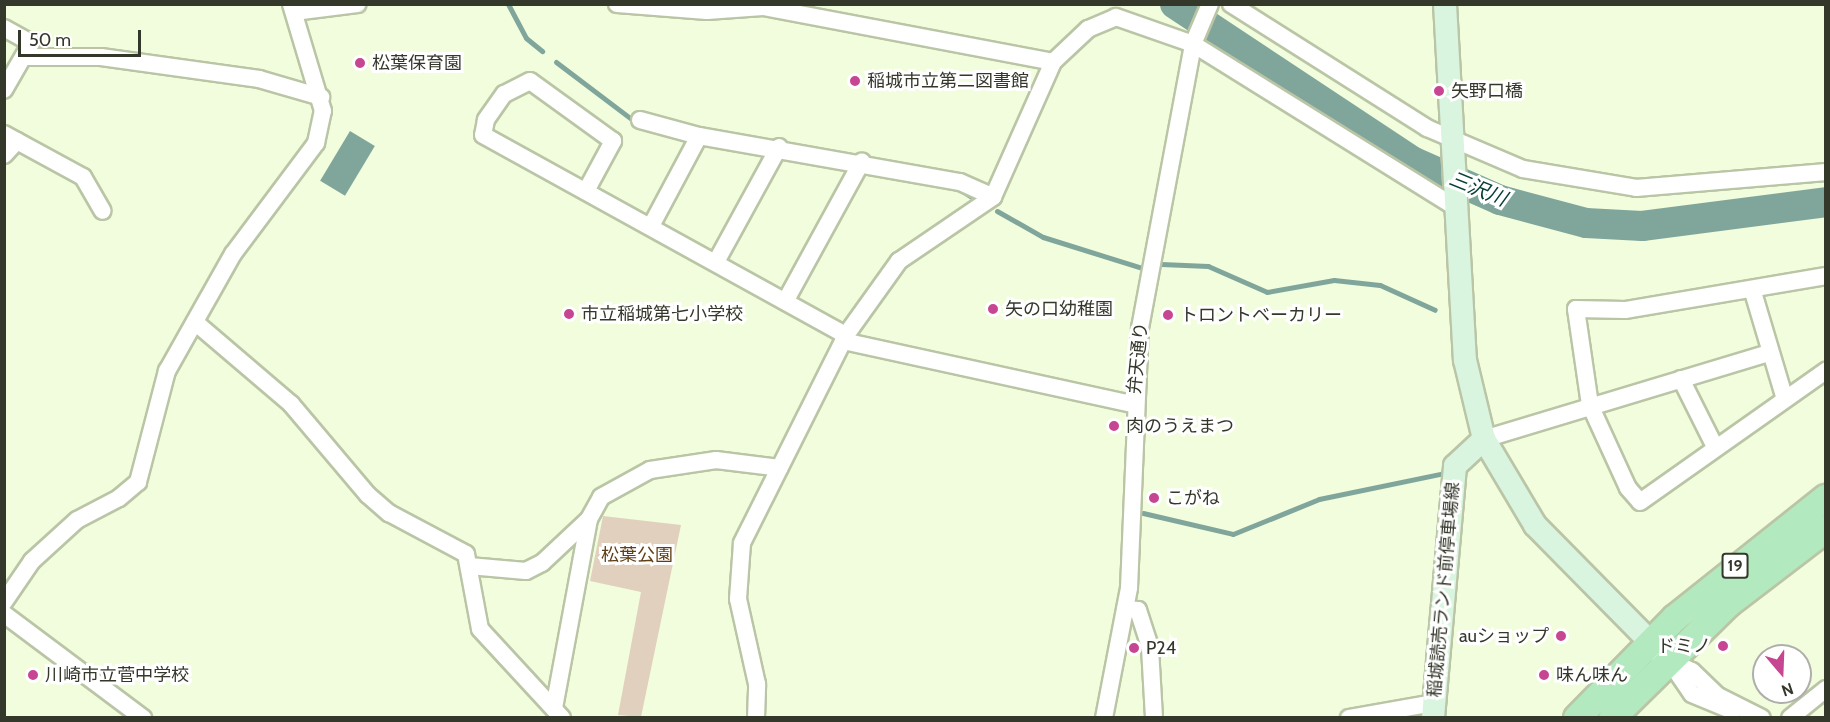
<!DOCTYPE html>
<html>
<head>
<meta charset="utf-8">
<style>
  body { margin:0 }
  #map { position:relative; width:1830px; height:722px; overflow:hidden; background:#f2fddd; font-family:Cabin,"Noto Sans JP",sans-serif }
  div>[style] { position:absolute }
  .green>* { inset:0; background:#e1d0be }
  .water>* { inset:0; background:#80a69c; transform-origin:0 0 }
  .stream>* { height:5px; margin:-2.5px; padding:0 2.5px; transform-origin:2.5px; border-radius:2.5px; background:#80a69c }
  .river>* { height:30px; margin:-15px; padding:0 15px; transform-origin:15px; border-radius:15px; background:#80a69c }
  .roads { filter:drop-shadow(2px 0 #bac5a6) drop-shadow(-2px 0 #bac5a6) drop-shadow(0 2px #bac5a6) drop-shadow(0 -2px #bac5a6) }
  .minor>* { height:16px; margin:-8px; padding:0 8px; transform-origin:8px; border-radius:8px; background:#fff }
  .secondary>* { height:22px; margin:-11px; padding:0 11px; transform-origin:11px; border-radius:11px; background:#d9f4df }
  .primary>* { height:26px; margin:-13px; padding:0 13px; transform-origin:13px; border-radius:13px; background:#b3e9bf }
  .dots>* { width:16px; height:16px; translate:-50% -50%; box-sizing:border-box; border:3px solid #fff; border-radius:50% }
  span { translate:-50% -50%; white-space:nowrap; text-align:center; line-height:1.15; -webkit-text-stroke:6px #fff; paint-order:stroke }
  .shield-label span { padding:2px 4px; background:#fff; border:2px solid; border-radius:4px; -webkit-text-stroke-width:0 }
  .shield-label { font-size:16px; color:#34382b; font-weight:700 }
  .poi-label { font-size:18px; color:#34382b }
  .left { translate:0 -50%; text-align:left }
  .right { translate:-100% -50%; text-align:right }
  .street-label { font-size:18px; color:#34382b }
  .park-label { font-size:18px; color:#5f3e13 }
  .water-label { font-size:20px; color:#064036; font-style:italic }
  .frame { position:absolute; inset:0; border:6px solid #34382b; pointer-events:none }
  .north { position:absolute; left:1752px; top:644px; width:60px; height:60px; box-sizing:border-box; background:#fff; border:2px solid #aeafaa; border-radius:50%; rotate:161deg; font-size:16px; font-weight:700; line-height:24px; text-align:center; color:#34382b }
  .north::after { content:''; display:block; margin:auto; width:21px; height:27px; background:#c64691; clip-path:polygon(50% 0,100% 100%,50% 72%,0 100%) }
  .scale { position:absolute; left:18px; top:30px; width:123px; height:27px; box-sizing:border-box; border:3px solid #34382b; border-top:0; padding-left:8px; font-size:18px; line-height:21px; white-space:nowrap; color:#34382b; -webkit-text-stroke:4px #fff; paint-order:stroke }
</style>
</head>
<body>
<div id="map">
  <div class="green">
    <i style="clip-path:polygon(603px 516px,681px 525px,641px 717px,618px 715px,641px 592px,590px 581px)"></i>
  </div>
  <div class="water">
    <i style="left:350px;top:131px;width:29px;height:58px;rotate:31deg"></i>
  </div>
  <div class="stream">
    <i style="left:508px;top:4px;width:38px;rotate:62deg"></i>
    <i style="left:526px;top:38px;width:21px;rotate:39deg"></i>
    <i style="left:556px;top:62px;width:103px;rotate:37.1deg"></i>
    <i style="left:962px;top:191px;width:13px;rotate:32deg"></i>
    <i style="left:997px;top:211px;width:53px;rotate:29.5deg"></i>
    <i style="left:1043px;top:237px;width:101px;rotate:17.4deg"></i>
    <i style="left:1161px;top:264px;width:47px;rotate:2.4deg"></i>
    <i style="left:1208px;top:266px;width:64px;rotate:23.8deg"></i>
    <i style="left:1267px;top:292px;width:68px;rotate:-10.2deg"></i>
    <i style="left:1334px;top:280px;width:46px;rotate:6.2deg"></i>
    <i style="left:1380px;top:285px;width:60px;rotate:24.4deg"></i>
    <i style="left:1143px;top:513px;width:92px;rotate:13.1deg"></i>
    <i style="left:1233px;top:534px;width:93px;rotate:-22.1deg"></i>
    <i style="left:1319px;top:499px;width:124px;rotate:-11.7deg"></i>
  </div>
  <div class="river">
    <i style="left:1175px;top:4px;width:287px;rotate:33.5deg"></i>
    <i style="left:1414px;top:162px;width:94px;rotate:23.8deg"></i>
    <i style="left:1500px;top:200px;width:89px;rotate:15deg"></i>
    <i style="left:1586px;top:223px;width:56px;rotate:3.1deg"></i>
    <i style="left:1642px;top:226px;width:186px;rotate:-7.4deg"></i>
  </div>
  <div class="roads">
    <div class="minor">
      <i style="left:617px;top:4px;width:90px;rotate:4.4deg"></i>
      <i style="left:707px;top:11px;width:56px;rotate:-4.1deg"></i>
      <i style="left:763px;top:7px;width:295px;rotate:10.7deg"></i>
      <i style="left:1231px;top:4px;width:232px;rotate:32.3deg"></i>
      <i style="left:1427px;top:128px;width:104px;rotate:23.1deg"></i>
      <i style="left:1523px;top:169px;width:115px;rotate:9.5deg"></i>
      <i style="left:1636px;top:188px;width:191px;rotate:-4.8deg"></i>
      <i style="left:294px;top:12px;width:64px;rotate:-7.2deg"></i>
      <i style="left:4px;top:28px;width:31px;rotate:29deg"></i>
      <i style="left:31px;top:43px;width:54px;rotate:119.9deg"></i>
      <i style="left:24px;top:57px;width:77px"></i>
      <i style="left:101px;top:57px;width:160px;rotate:7.9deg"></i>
      <i style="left:259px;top:79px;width:65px;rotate:16.2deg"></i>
      <i style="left:640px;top:120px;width:61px;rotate:15.2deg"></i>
      <i style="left:699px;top:136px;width:265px;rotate:10deg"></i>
      <i style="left:960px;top:182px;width:36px;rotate:24deg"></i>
      <i style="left:4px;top:134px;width:90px;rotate:28.6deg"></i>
      <i style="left:83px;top:177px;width:39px;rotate:60deg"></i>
      <i style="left:4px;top:155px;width:19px;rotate:-47deg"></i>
      <i style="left:586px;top:191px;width:57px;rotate:-61.6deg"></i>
      <i style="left:613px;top:141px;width:102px;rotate:-144.1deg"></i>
      <i style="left:530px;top:81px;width:29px;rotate:153deg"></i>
      <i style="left:504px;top:94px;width:32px;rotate:125deg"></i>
      <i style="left:486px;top:120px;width:15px;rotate:101deg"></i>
      <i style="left:483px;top:135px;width:414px;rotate:28.9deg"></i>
      <i style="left:651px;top:226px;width:102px;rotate:-61.9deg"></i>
      <i style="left:716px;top:262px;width:131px;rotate:-61.3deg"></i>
      <i style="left:1826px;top:276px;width:204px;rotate:170.4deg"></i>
      <i style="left:1625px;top:310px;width:49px;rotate:-178.8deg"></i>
      <i style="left:1576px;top:309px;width:97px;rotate:81.7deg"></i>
      <i style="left:1590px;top:405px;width:91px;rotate:65.4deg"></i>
      <i style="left:1628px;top:488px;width:18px;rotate:49deg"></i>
      <i style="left:1640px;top:502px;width:228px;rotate:-35.2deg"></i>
      <i style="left:1753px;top:292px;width:109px;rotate:73.4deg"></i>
      <i style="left:786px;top:300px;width:158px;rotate:-61.3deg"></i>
      <i style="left:195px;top:322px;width:126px;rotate:40.5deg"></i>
      <i style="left:291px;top:404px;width:119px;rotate:49.8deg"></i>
      <i style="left:368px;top:495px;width:28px;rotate:41deg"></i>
      <i style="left:389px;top:513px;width:87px;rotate:28deg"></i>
      <i style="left:466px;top:554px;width:76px;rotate:79.4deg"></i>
      <i style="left:480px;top:629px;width:121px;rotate:47.3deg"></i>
      <i style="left:843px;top:341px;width:297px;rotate:12.3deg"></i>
      <i style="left:1681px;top:379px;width:76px;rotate:63.4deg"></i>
      <i style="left:1484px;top:439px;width:297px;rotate:-16.8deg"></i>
      <i style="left:469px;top:566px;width:57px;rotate:5deg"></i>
      <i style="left:526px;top:571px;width:18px;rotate:-27deg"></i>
      <i style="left:542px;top:563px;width:64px;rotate:-43.1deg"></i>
      <i style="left:589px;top:519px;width:25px;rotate:-61deg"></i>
      <i style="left:601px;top:497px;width:56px;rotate:-28.9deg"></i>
      <i style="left:650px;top:470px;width:67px;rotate:-8.6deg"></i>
      <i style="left:716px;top:460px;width:64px;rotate:7.1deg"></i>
      <i style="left:4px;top:602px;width:50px;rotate:-55.7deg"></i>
      <i style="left:32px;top:561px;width:61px;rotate:-42.3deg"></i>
      <i style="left:77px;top:520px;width:47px;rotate:-27.6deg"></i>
      <i style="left:119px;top:498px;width:25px;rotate:-40deg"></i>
      <i style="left:138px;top:482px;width:115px;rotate:-75.4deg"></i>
      <i style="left:167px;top:371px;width:134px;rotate:-60.6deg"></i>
      <i style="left:233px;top:254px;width:139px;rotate:-53.2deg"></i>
      <i style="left:316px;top:143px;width:33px;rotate:-78deg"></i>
      <i style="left:323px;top:111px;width:112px;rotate:-106.7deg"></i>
      <i style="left:1125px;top:609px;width:13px;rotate:4deg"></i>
      <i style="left:1138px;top:610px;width:40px;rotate:72deg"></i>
      <i style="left:1150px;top:648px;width:70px;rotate:86.7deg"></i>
      <i style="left:4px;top:614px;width:174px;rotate:36.8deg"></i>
      <i style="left:1668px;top:659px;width:27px;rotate:27deg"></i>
      <i style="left:1692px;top:671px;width:36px;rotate:44deg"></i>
      <i style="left:1718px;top:696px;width:49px;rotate:26.6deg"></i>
      <i style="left:1668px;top:659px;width:42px;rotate:55.6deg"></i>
      <i style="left:1692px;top:694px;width:44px;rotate:22.5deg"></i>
      <i style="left:554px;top:708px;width:192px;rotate:-79.5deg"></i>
      <i style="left:756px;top:718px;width:34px;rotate:-88deg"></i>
      <i style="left:757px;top:684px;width:87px;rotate:-102.6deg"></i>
      <i style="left:738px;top:599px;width:56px;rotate:-85.9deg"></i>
      <i style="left:742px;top:543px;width:233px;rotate:-63.4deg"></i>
      <i style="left:846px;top:335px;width:91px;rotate:-54.4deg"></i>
      <i style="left:899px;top:261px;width:114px;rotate:-34.2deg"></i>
      <i style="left:993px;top:197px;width:148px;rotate:-66deg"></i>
      <i style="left:1053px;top:62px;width:48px;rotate:-43.3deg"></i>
      <i style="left:1088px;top:29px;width:30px;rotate:-23deg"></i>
      <i style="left:1116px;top:17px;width:82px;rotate:19.3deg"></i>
      <i style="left:1193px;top:44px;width:310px;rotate:31.9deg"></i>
      <i style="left:1104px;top:718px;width:132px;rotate:-79.1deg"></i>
      <i style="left:1129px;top:588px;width:260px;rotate:-87.6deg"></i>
      <i style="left:1140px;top:328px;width:289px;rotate:-79.4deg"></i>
      <i style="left:1193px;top:44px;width:43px;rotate:-67deg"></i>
      <i style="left:1349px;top:718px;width:86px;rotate:-10deg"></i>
      <i style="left:1790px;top:718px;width:46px;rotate:-38.9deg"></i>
    </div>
    <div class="secondary">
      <i style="left:1445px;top:4px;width:357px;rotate:86.8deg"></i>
      <i style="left:1465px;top:360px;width:81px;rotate:76.5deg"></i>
      <i style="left:1484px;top:439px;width:100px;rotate:59.3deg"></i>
      <i style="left:1535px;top:525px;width:184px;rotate:45.4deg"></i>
      <i style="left:1433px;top:718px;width:253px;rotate:-85deg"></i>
      <i style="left:1455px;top:466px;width:40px;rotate:-43deg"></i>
    </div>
    <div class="primary">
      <i style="left:1577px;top:718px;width:140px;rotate:-45.6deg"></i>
      <i style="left:1675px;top:618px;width:193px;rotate:-38.5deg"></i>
      <i style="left:1612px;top:718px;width:163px;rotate:-44.5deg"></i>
      <i style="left:1728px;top:604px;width:123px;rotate:-37.4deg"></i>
    </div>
  </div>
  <div class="dots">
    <i style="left:360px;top:63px;background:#c64691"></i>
    <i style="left:855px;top:81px;background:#c64691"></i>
    <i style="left:1439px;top:91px;background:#c64691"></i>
    <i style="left:993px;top:309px;background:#c64691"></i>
    <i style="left:569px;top:314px;background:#c64691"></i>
    <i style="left:1168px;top:315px;background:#c64691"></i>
    <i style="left:1114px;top:426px;background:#c64691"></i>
    <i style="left:1154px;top:498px;background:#c64691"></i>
    <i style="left:1561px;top:636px;background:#c64691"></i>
    <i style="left:1723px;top:646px;background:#c64691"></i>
    <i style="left:1134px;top:648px;background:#c64691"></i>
    <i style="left:33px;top:675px;background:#c64691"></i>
    <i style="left:1544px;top:675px;background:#c64691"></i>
  </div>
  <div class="shield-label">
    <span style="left:1735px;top:566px">19</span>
  </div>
  <div class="poi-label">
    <span class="left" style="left:372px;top:63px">松葉保育園</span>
    <span class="left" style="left:867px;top:81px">稲城市立第二図書館</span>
    <span class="left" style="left:1451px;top:91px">矢野口橋</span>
    <span class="left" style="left:1005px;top:309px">矢の口幼稚園</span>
    <span class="left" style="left:581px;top:314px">市立稲城第七小学校</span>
    <span class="left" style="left:1180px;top:315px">トロントベーカリー</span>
    <span class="left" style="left:1126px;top:426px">肉のうえまつ</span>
    <span class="left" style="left:1166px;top:498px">こがね</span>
    <span class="right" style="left:1549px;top:636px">auショップ</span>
    <span class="right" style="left:1711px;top:646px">ドミノ</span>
    <span class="left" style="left:1146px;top:648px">P24</span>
    <span class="left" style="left:45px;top:675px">川崎市立菅中学校</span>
    <span class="left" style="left:1556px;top:675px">味ん味ん</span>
  </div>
  <div class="street-label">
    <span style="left:1138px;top:358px;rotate:-84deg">弁天通り</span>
    <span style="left:1444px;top:590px;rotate:-85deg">稲城読売ランド前停車場線</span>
  </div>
  <div class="park-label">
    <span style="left:637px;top:555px">松葉公園</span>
  </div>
  <div class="water-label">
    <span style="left:1478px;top:189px;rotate:22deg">三沢川</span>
  </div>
  <div class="frame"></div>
  <div class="north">N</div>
  <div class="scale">50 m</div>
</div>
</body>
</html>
